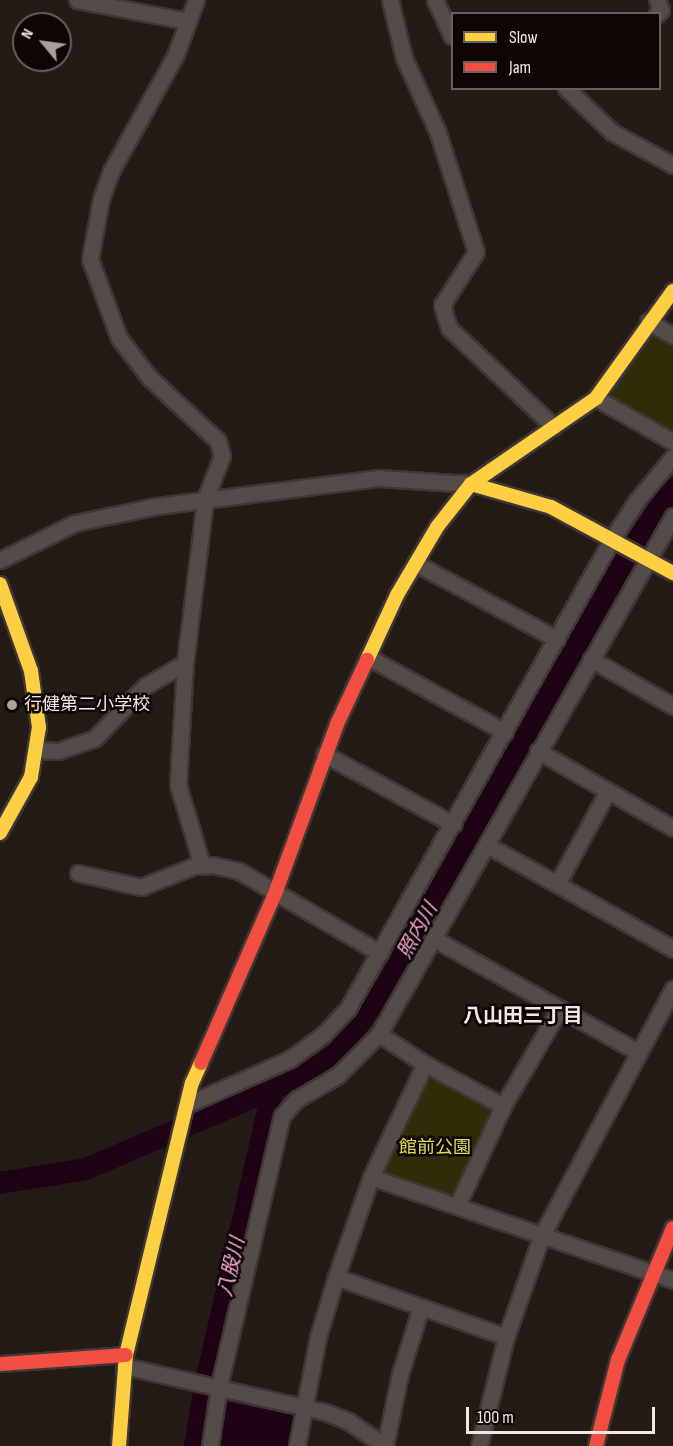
<!DOCTYPE html>
<html>
<head>
<meta charset="utf-8">
<style>
  body { margin:0 }
  #map { position:relative; width:673px; height:1446px; overflow:hidden; background:#241a16; font-family:"Sofia Sans Condensed","Noto Sans JP",sans-serif }
  div>[style] { position:absolute }
  .green>* { inset:0; background:#2e2c09 }
  .water>* { inset:0; background:#200216 }
  .river>* { height:22px; margin:-11px; padding:0 11px; transform-origin:11px; border-radius:11px; background:#200216 }
  .roads { filter:drop-shadow(2px 0 #3f3734) drop-shadow(-2px 0 #3f3734) drop-shadow(0 2px #3f3734) drop-shadow(0 -2px #3f3734) }
  .street>* { height:15px; margin:-7.5px; padding:0 7.5px; transform-origin:7.5px; border-radius:7.5px; background:#544c48 }
  .slow>* { height:14px; margin:-7px; padding:0 7px; transform-origin:7px; border-radius:7px; background:#ffcf43 }
  .jam>* { height:14px; margin:-7px; padding:0 7px; transform-origin:7px; border-radius:7px; background:#f24e42 }
  .dots>* { width:16px; height:16px; translate:-50% -50%; box-sizing:border-box; border:3px solid #0d0604; border-radius:50% }
  span { translate:-50% -50%; white-space:nowrap; text-align:center; line-height:1.15; -webkit-text-stroke:5px #0d0604; paint-order:stroke }
  .poi-label { font-size:18px; color:#f4e7e1 }
  .left { translate:0 -50%; text-align:left }
  .park-label { font-size:18px; color:#dede5d }
  .water-label { font-size:20px; color:#fca8de; font-style:italic }
  .neighbourhood-label { font-size:20px; color:#f4e7e1; font-weight:700 }
  .legend { position:absolute; left:451px; top:12px; width:210px; height:78px; box-sizing:border-box; background:#0d0604; border:2px solid #69605c; margin:0; padding:8px 10px; list-style:none; font-size:18px; color:#f4e7e1 }
  .legend li { display:flex; align-items:center; gap:12px; height:30px }
  .legend b { width:30px; border:2px solid #69605c }
  .north { position:absolute; left:12px; top:12px; width:60px; height:60px; box-sizing:border-box; background:#0d0604; border:2px solid #69605c; border-radius:50%; rotate:299deg; font-size:16px; font-weight:700; line-height:24px; text-align:center; color:#f4e7e1 }
  .north::after { content:''; display:block; margin:auto; width:21px; height:27px; background:#ab9f9a; clip-path:polygon(50% 0,100% 100%,50% 72%,0 100%) }
  .scale { position:absolute; left:466px; top:1407px; width:189px; height:27px; box-sizing:border-box; border:3px solid #f4e7e1; border-top:0; padding-left:8px; font-size:18px; line-height:21px; white-space:nowrap; color:#f4e7e1; -webkit-text-stroke:4px #0d0604; paint-order:stroke }
</style>
</head>
<body>
<div id="map">
  <div class="green">
    <i style="clip-path:polygon(650px 332px,673px 342px,673px 433px,608px 394px)"></i>
    <i style="clip-path:polygon(435px 1075px,490px 1106px,492px 1113px,455px 1194px,449px 1198px,386px 1174px,385px 1165px,428px 1079px)"></i>
  </div>
  <div class="water">
    <i style="clip-path:polygon(227px 1402px,295px 1415px,290px 1446px,219px 1446px)"></i>
  </div>
  <div class="river">
    <i style="left:0;top:1183px;width:87px;rotate:-9.2deg"></i>
    <i style="left:86px;top:1169px;width:238px;rotate:-23.2deg"></i>
    <i style="left:305px;top:1075px;width:37px;rotate:-33deg"></i>
    <i style="left:336px;top:1055px;width:90px;rotate:-54deg"></i>
    <i style="left:389px;top:982px;width:474px;rotate:-60.9deg"></i>
    <i style="left:619px;top:568px;width:96px;rotate:-55.6deg"></i>
    <i style="left:195px;top:1446px;width:61px;rotate:-80.5deg"></i>
    <i style="left:205px;top:1386px;width:306px;rotate:-77.1deg"></i>
  </div>
  <div class="roads">
    <div class="street">
      <i style="left:77px;top:0;width:112px;rotate:10.8deg"></i>
      <i style="left:390px;top:0;width:60px;rotate:76.4deg"></i>
      <i style="left:404px;top:58px;width:82px;rotate:65.6deg"></i>
      <i style="left:438px;top:133px;width:125px;rotate:72.3deg"></i>
      <i style="left:476px;top:252px;width:63px;rotate:122.7deg"></i>
      <i style="left:442px;top:305px;width:24px;rotate:73deg"></i>
      <i style="left:449px;top:328px;width:144px;rotate:43.3deg"></i>
      <i style="left:435px;top:0;width:40px;rotate:65deg"></i>
      <i style="left:657px;top:0;width:11px;rotate:68deg"></i>
      <i style="left:661px;top:10px;width:6px;rotate:135deg"></i>
      <i style="left:566px;top:88px;width:64px;rotate:43.7deg"></i>
      <i style="left:612px;top:132px;width:69px;rotate:28.4deg"></i>
      <i style="left:648px;top:321px;width:29px;rotate:31deg"></i>
      <i style="left:596px;top:398px;width:89px;rotate:29.7deg"></i>
      <i style="left:0;top:560px;width:84px;rotate:-26.3deg"></i>
      <i style="left:75px;top:523px;width:84px;rotate:-11.7deg"></i>
      <i style="left:157px;top:506px;width:224px;rotate:-7.2deg"></i>
      <i style="left:379px;top:478px;width:92px;rotate:3.7deg"></i>
      <i style="left:415px;top:563px;width:161px;rotate:28.2deg"></i>
      <i style="left:368px;top:657px;width:156px;rotate:28.7deg"></i>
      <i style="left:591px;top:659px;width:95px;rotate:29.8deg"></i>
      <i style="left:185px;top:663px;width:122px;rotate:93.3deg"></i>
      <i style="left:178px;top:785px;width:84px;rotate:73.3deg"></i>
      <i style="left:37px;top:750px;width:21px;rotate:3deg"></i>
      <i style="left:58px;top:751px;width:39px;rotate:-19deg"></i>
      <i style="left:95px;top:738px;width:72px;rotate:-46.1deg"></i>
      <i style="left:145px;top:686px;width:46px;rotate:-29.9deg"></i>
      <i style="left:185px;top:663px;width:165px;rotate:-83deg"></i>
      <i style="left:205px;top:499px;width:46px;rotate:-68.4deg"></i>
      <i style="left:222px;top:456px;width:16px;rotate:-105deg"></i>
      <i style="left:218px;top:441px;width:94px;rotate:-137.2deg"></i>
      <i style="left:149px;top:377px;width:49px;rotate:-127.6deg"></i>
      <i style="left:119px;top:338px;width:84px;rotate:-110.2deg"></i>
      <i style="left:90px;top:259px;width:61px;rotate:-79.6deg"></i>
      <i style="left:101px;top:199px;width:30px;rotate:-70deg"></i>
      <i style="left:111px;top:171px;width:132px;rotate:-60.9deg"></i>
      <i style="left:175px;top:56px;width:60px;rotate:-69.4deg"></i>
      <i style="left:538px;top:751px;width:155px;rotate:29.7deg"></i>
      <i style="left:324px;top:754px;width:147px;rotate:28.5deg"></i>
      <i style="left:487px;top:845px;width:213px;rotate:29.2deg"></i>
      <i style="left:78px;top:873px;width:65px;rotate:12.5deg"></i>
      <i style="left:141px;top:887px;width:57px;rotate:-21.6deg"></i>
      <i style="left:194px;top:866px;width:19px;rotate:-3deg"></i>
      <i style="left:213px;top:865px;width:27px;rotate:13deg"></i>
      <i style="left:239px;top:871px;width:163px;rotate:30.2deg"></i>
      <i style="left:557px;top:884px;width:106px;rotate:-61.3deg"></i>
      <i style="left:436px;top:940px;width:231px;rotate:29deg"></i>
      <i style="left:425px;top:1064px;width:89px;rotate:28.3deg"></i>
      <i style="left:186px;top:1105px;width:114px;rotate:-23.9deg"></i>
      <i style="left:290px;top:1059px;width:42px;rotate:-36.3deg"></i>
      <i style="left:324px;top:1034px;width:35px;rotate:-47deg"></i>
      <i style="left:348px;top:1008px;width:538px;rotate:-60.62deg"></i>
      <i style="left:612px;top:539px;width:46px;rotate:-57.3deg"></i>
      <i style="left:637px;top:500px;width:56px;rotate:-50.1deg"></i>
      <i style="left:371px;top:1177px;width:319px;rotate:18.8deg"></i>
      <i style="left:457px;top:1206px;width:110px;rotate:-65.3deg"></i>
      <i style="left:503px;top:1106px;width:113px;rotate:-59.8deg"></i>
      <i style="left:336px;top:1277px;width:180px;rotate:19.4deg"></i>
      <i style="left:124px;top:1366px;width:206px;rotate:12.9deg"></i>
      <i style="left:325px;top:1412px;width:25px;rotate:21deg"></i>
      <i style="left:348px;top:1421px;width:45px;rotate:34deg"></i>
      <i style="left:210px;top:1446px;width:61px;rotate:-81.5deg"></i>
      <i style="left:219px;top:1386px;width:277px;rotate:-76.9deg"></i>
      <i style="left:282px;top:1116px;width:23px;rotate:-49deg"></i>
      <i style="left:297px;top:1099px;width:48px;rotate:-30.3deg"></i>
      <i style="left:338px;top:1075px;width:58px;rotate:-45deg"></i>
      <i style="left:297px;top:1446px;width:111px;rotate:-79.1deg"></i>
      <i style="left:318px;top:1337px;width:63px;rotate:-73.3deg"></i>
      <i style="left:336px;top:1277px;width:106px;rotate:-70.7deg"></i>
      <i style="left:371px;top:1177px;width:125px;rotate:-64.5deg"></i>
      <i style="left:425px;top:1064px;width:55px;rotate:-146.9deg"></i>
      <i style="left:379px;top:1034px;width:596px;rotate:-60.42deg"></i>
      <i style="left:385px;top:1446px;width:74px;rotate:-78.2deg"></i>
      <i style="left:400px;top:1374px;width:70px;rotate:-72.6deg"></i>
      <i style="left:479px;top:1446px;width:112px;rotate:-76.1deg"></i>
      <i style="left:506px;top:1337px;width:108px;rotate:-70.6deg"></i>
      <i style="left:542px;top:1235px;width:279px;rotate:-62deg"></i>
    </div>
    <div class="slow">
      <i style="left:471px;top:484px;width:83px;rotate:16deg"></i>
      <i style="left:551px;top:507px;width:139px;rotate:28.4deg"></i>
      <i style="left:0;top:584px;width:92px;rotate:70.4deg"></i>
      <i style="left:31px;top:671px;width:57px;rotate:81.9deg"></i>
      <i style="left:39px;top:727px;width:51px;rotate:99.1deg"></i>
      <i style="left:31px;top:777px;width:64px;rotate:119deg"></i>
      <i style="left:367px;top:660px;width:72px;rotate:-65.2deg"></i>
      <i style="left:397px;top:595px;width:79px;rotate:-59.5deg"></i>
      <i style="left:437px;top:527px;width:55px;rotate:-51.7deg"></i>
      <i style="left:471px;top:484px;width:152px;rotate:-34.5deg"></i>
      <i style="left:596px;top:398px;width:132px;rotate:-54.3deg"></i>
      <i style="left:119px;top:1446px;width:91px;rotate:-85.6deg"></i>
      <i style="left:126px;top:1355px;width:280px;rotate:-76.4deg"></i>
      <i style="left:192px;top:1083px;width:22px;rotate:-66deg"></i>
    </div>
    <div class="jam">
      <i style="left:201px;top:1063px;width:188px;rotate:-66.4deg"></i>
      <i style="left:276px;top:891px;width:178px;rotate:-69.9deg"></i>
      <i style="left:337px;top:724px;width:71px;rotate:-64.9deg"></i>
      <i style="left:0;top:1364px;width:126px;rotate:-4.1deg"></i>
      <i style="left:596px;top:1446px;width:89px;rotate:-75.7deg"></i>
      <i style="left:618px;top:1360px;width:143px;rotate:-67.4deg"></i>
    </div>
  </div>
  <div class="dots">
    <i style="left:12px;top:705px;background:#ab9f9a"></i>
  </div>
  <div class="poi-label">
    <span class="left" style="left:24px;top:705px">行健第二小学校</span>
  </div>
  <div class="park-label">
    <span style="left:435px;top:1148px">館前公園</span>
  </div>
  <div class="water-label">
    <span style="left:418px;top:931px;rotate:-61deg">照内川</span>
    <span style="left:232px;top:1267px;rotate:-77deg">八股川</span>
  </div>
  <div class="neighbourhood-label">
    <span style="left:523px;top:1016px">八山田三丁目</span>
  </div>
  <ul class="legend">
  <li><b style="height:8px;background:#ffcf43"></b>Slow</li>
  <li><b style="height:8px;background:#f24e42"></b>Jam</li>
  </ul>
  <div class="north">N</div>
  <div class="scale">100 m</div>
</div>
</body>
</html>
